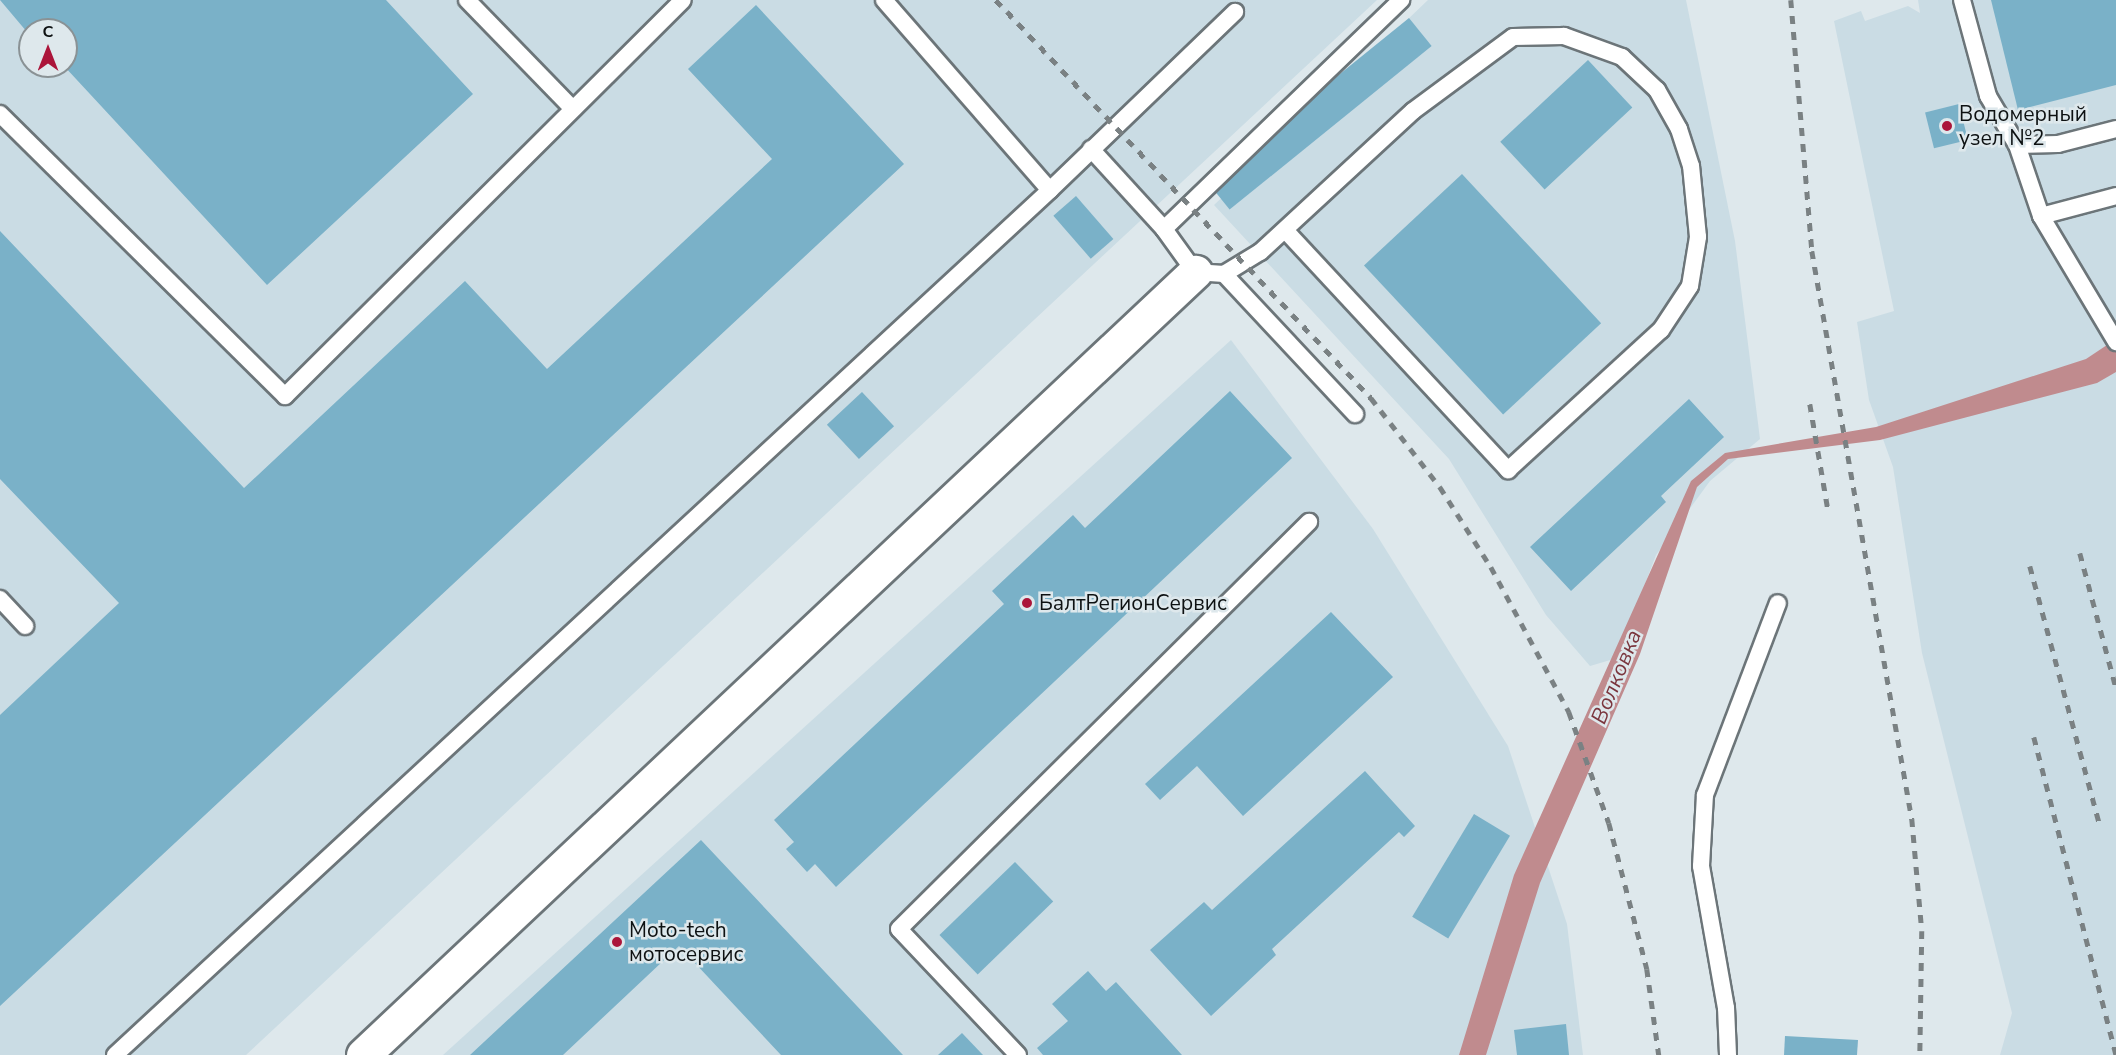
<!DOCTYPE html>
<html>
<head>
<meta charset="utf-8">
<style>
  body { margin:0 }
  #map { position:relative; width:2116px; height:1055px; overflow:hidden; background:#dee8ec; font-family:"Nunito Sans",sans-serif }
  div>[style] { position:absolute }
  .built>* { inset:0; background:#cadce4 }
  .water>* { inset:0; background:#c08b8e }
  .building>* { inset:0; background:#7ab1c8; transform-origin:0 0 }
  .roads { filter:drop-shadow(2px 0 #6c7579) drop-shadow(-2px 0 #6c7579) drop-shadow(0 2px #6c7579) drop-shadow(0 -2px #6c7579) }
  .service>* { height:16px; margin:-8px; padding:0 8px; transform-origin:8px; border-radius:8px; background:#fff }
  .minor>* { height:33px; margin:-16.5px; padding:0 16.5px; transform-origin:16.5px; border-radius:16.5px; background:#fff }
  .rail>* { height:4.5px; margin-top:-2.25px; transform-origin:0; background:repeating-linear-gradient(90deg,#7a8183 0 8px,transparent 0 16px) }
  .dots>* { width:16px; height:16px; translate:-50% -50%; box-sizing:border-box; border:3px solid #dee8ec; border-radius:50% }
  span { translate:-50% -50%; white-space:nowrap; text-align:center; line-height:1.15; -webkit-text-stroke:5px #dee8ec; paint-order:stroke }
  .poi-label { font-size:21px; color:#0d1112 }
  .left { translate:0 -50%; text-align:left }
  .water-label { font-size:22px; color:#7b363e; font-style:italic }
  .north { position:absolute; left:18px; top:18px; width:60px; height:60px; box-sizing:border-box; background:#dee8ec; border:2px solid #8a9295; border-radius:50%; rotate:0deg; font-size:16px; font-weight:700; line-height:24px; text-align:center; color:#0d1112 }
  .north::after { content:''; display:block; margin:auto; width:21px; height:27px; background:#ab153a; clip-path:polygon(50% 0,100% 100%,50% 72%,0 100%) }
</style>
</head>
<body>
<div id="map">
  <div class="built">
    <i style="clip-path:polygon(evenodd,0 0,1377px 0,246px 1055px,0 1055px,0 0,30px 30px,66px 30px,66px 66px,30px 66px,30px 30px)"></i>
    <i style="clip-path:polygon(1428px 0,1686px 0,1735px 241px,1760px 439px,1710px 481px,1656px 555px,1617px 658px,1590px 666px,1546px 615px,1449px 459px,1214px 205px)"></i>
    <i style="clip-path:polygon(1918px 0,2116px 0,2116px 1055px,2000px 1055px,2012px 1013px,1922px 653px,1893px 467px,1869px 400px,1857px 322px,1894px 311px,1834px 21px,1861px 11px,1865px 21px,1908px 6px,1920px 13px)"></i>
    <i style="clip-path:polygon(1231px 340px,1373px 529px,1508px 746px,1567px 924px,1583px 1055px,443px 1055px)"></i>
  </div>
  <div class="water">
    <i style="clip-path:polygon(2116px 339px,2116px 372px,2097px 383px,1880px 440px,1728px 459px,1697px 487px,1640px 654px,1540px 883px,1486px 1055px,1459px 1055px,1514px 875px,1691px 481px,1725px 453px,1876px 427px,2086px 359px)"></i>
  </div>
  <div class="building">
    <i style="clip-path:polygon(0 0,386px 0,473px 94px,267px 285px,64px 66px,66px 30px,27px 32px)"></i>
    <i style="clip-path:polygon(1991px 0,2116px 0,2116px 85px,2018px 110px)"></i>
    <i style="clip-path:polygon(756px 5px,904px 164px,0 1006px,0 715px,119px 603px,0 479px,0 231px,244px 488px,465px 281px,547px 369px,772px 159px,688px 69px)"></i>
    <i style="left:1409px;top:18px;width:36px;height:260px;rotate:51deg"></i>
    <i style="left:1588px;top:60px;width:65px;height:120px;rotate:47deg"></i>
    <i style="left:1959px;top:104px;width:37px;height:35px;rotate:76deg"></i>
    <i style="left:1462px;top:174px;width:204px;height:134px;rotate:47deg"></i>
    <i style="left:1076px;top:196px;width:57px;height:30px;rotate:49deg"></i>
    <i style="clip-path:polygon(1230px 391px,1292px 458px,836px 887px,815px 864px,807px 872px,786px 849px,794px 842px,774px 820px,1004px 604px,992px 591px,1073px 515px,1085px 528px)"></i>
    <i style="left:862px;top:392px;width:47px;height:48px;rotate:47deg"></i>
    <i style="clip-path:polygon(1689px 399px,1724px 437px,1661px 496px,1666px 502px,1571px 591px,1530px 547px)"></i>
    <i style="clip-path:polygon(1331px 612px,1393px 677px,1243px 816px,1197px 766px,1160px 800px,1145px 784px)"></i>
    <i style="clip-path:polygon(1365px 771px,1415px 826px,1404px 837px,1399px 832px,1272px 949px,1276px 955px,1211px 1016px,1150px 950px,1204px 902px,1212px 910px)"></i>
    <i style="left:1474px;top:814px;width:42px;height:120px;rotate:31deg"></i>
    <i style="clip-path:polygon(701px 840px,903px 1055px,781px 1055px,679px 946px,563px 1055px,470px 1055px)"></i>
    <i style="left:1015px;top:862px;width:55px;height:105px;rotate:46deg"></i>
    <i style="clip-path:polygon(1088px 971px,1106px 991px,1116px 982px,1182px 1055px,1043px 1055px,1037px 1048px,1068px 1021px,1052px 1004px)"></i>
    <i style="clip-path:polygon(1566px 1024px,1569px 1055px,1517px 1055px,1514px 1030px)"></i>
    <i style="clip-path:polygon(962px 1033px,983px 1055px,938px 1055px)"></i>
    <i style="clip-path:polygon(1785px 1036px,1858px 1040px,1857px 1055px,1784px 1055px)"></i>
  </div>
  <div class="roads">
    <div class="service">
      <i style="left:467px;top:0;width:152px;rotate:45.8deg"></i>
      <i style="left:884px;top:0;width:252px;rotate:48.9deg"></i>
      <i style="left:1962px;top:0;width:99px;rotate:74.8deg"></i>
      <i style="left:1988px;top:96px;width:57px;rotate:59.4deg"></i>
      <i style="left:2017px;top:145px;width:41px;rotate:-1.4deg"></i>
      <i style="left:2058px;top:144px;width:60px;rotate:-14.5deg"></i>
      <i style="left:0;top:114px;width:401px;rotate:44.7deg"></i>
      <i style="left:285px;top:396px;width:561px;rotate:-44.86deg"></i>
      <i style="left:2017px;top:145px;width:75px;rotate:71.3deg"></i>
      <i style="left:2041px;top:216px;width:147px;rotate:59.2deg"></i>
      <i style="left:1091px;top:149px;width:108px;rotate:47.6deg"></i>
      <i style="left:2041px;top:216px;width:78px;rotate:-14.9deg"></i>
      <i style="left:1285px;top:230px;width:328px;rotate:47.1deg"></i>
      <i style="left:1508px;top:470px;width:207px;rotate:-42.5deg"></i>
      <i style="left:1661px;top:330px;width:53px;rotate:-56.6deg"></i>
      <i style="left:1690px;top:286px;width:50px;rotate:-80.7deg"></i>
      <i style="left:1698px;top:237px;width:71px;rotate:-95.6deg"></i>
      <i style="left:1691px;top:166px;width:39px;rotate:-108deg"></i>
      <i style="left:1679px;top:129px;width:45px;rotate:-119.4deg"></i>
      <i style="left:1657px;top:90px;width:48px;rotate:-136.7deg"></i>
      <i style="left:1622px;top:57px;width:62px;rotate:-160.1deg"></i>
      <i style="left:1564px;top:36px;width:51px;rotate:178.9deg"></i>
      <i style="left:1513px;top:37px;width:124px;rotate:143.5deg"></i>
      <i style="left:1413px;top:111px;width:208px;rotate:137.3deg"></i>
      <i style="left:1260px;top:252px;width:42px;rotate:148.6deg"></i>
      <i style="left:1224px;top:274px;width:29px;rotate:-176deg"></i>
      <i style="left:1195px;top:272px;width:53px;rotate:-125.8deg"></i>
      <i style="left:1164px;top:229px;width:330px;rotate:-44deg"></i>
      <i style="left:1224px;top:274px;width:192px;rotate:46.9deg"></i>
      <i style="left:0;top:599px;width:37px;rotate:47deg"></i>
      <i style="left:115px;top:1055px;width:1274px;rotate:-42.77deg"></i>
      <i style="left:1050px;top:190px;width:257px;rotate:-43.9deg"></i>
      <i style="left:1018px;top:1055px;width:173px;rotate:-133.4deg"></i>
      <i style="left:899px;top:929px;width:578px;rotate:-44.79deg"></i>
      <i style="left:1728px;top:1055px;width:47px;rotate:-92.4deg"></i>
      <i style="left:1726px;top:1008px;width:144px;rotate:-100deg"></i>
      <i style="left:1701px;top:866px;width:71px;rotate:-86.8deg"></i>
      <i style="left:1705px;top:795px;width:205px;rotate:-69.2deg"></i>
    </div>
    <div class="minor">
      <i style="left:363px;top:1055px;width:1143px;rotate:-43.26deg"></i>
    </div>
  </div>
  <div class="rail">
    <i style="left:996px;top:0;width:547px;rotate:46.7deg"></i>
    <i style="left:1371px;top:398px;width:113px;rotate:52.2deg"></i>
    <i style="left:1440px;top:487px;width:95px;rotate:57.5deg"></i>
    <i style="left:1491px;top:567px;width:165px;rotate:61.7deg"></i>
    <i style="left:1569px;top:712px;width:118px;rotate:70.2deg"></i>
    <i style="left:1609px;top:823px;width:151px;rotate:75.4deg"></i>
    <i style="left:1647px;top:969px;width:87px;rotate:82.1deg"></i>
    <i style="left:1791px;top:0;width:252px;rotate:85.2deg"></i>
    <i style="left:1812px;top:251px;width:577px;rotate:80.02deg"></i>
    <i style="left:1912px;top:819px;width:112px;rotate:84.9deg"></i>
    <i style="left:1922px;top:931px;width:124px;rotate:90.9deg"></i>
    <i style="left:1810px;top:404px;width:107px;rotate:80.3deg"></i>
    <i style="left:2080px;top:553px;width:139px;rotate:75deg"></i>
    <i style="left:2030px;top:566px;width:269px;rotate:74.9deg"></i>
    <i style="left:2034px;top:737px;width:328px;rotate:75.5deg"></i>
  </div>
  <div class="dots">
    <i style="left:1947px;top:126px;background:#ab153a"></i>
    <i style="left:1027px;top:603px;background:#ab153a"></i>
    <i style="left:617px;top:942px;background:#ab153a"></i>
  </div>
  <div class="poi-label">
    <span class="left" style="left:1959px;top:126px">Водомерный<br>узел №2</span>
    <span class="left" style="left:1039px;top:603px">БалтРегионСервис</span>
    <span class="left" style="left:629px;top:942px">Moto-tech<br>мотосервис</span>
  </div>
  <div class="water-label">
    <span style="left:1617px;top:677px;rotate:-68deg">Волковка</span>
  </div>
  <div class="north">С</div>
</div>
</body>
</html>
